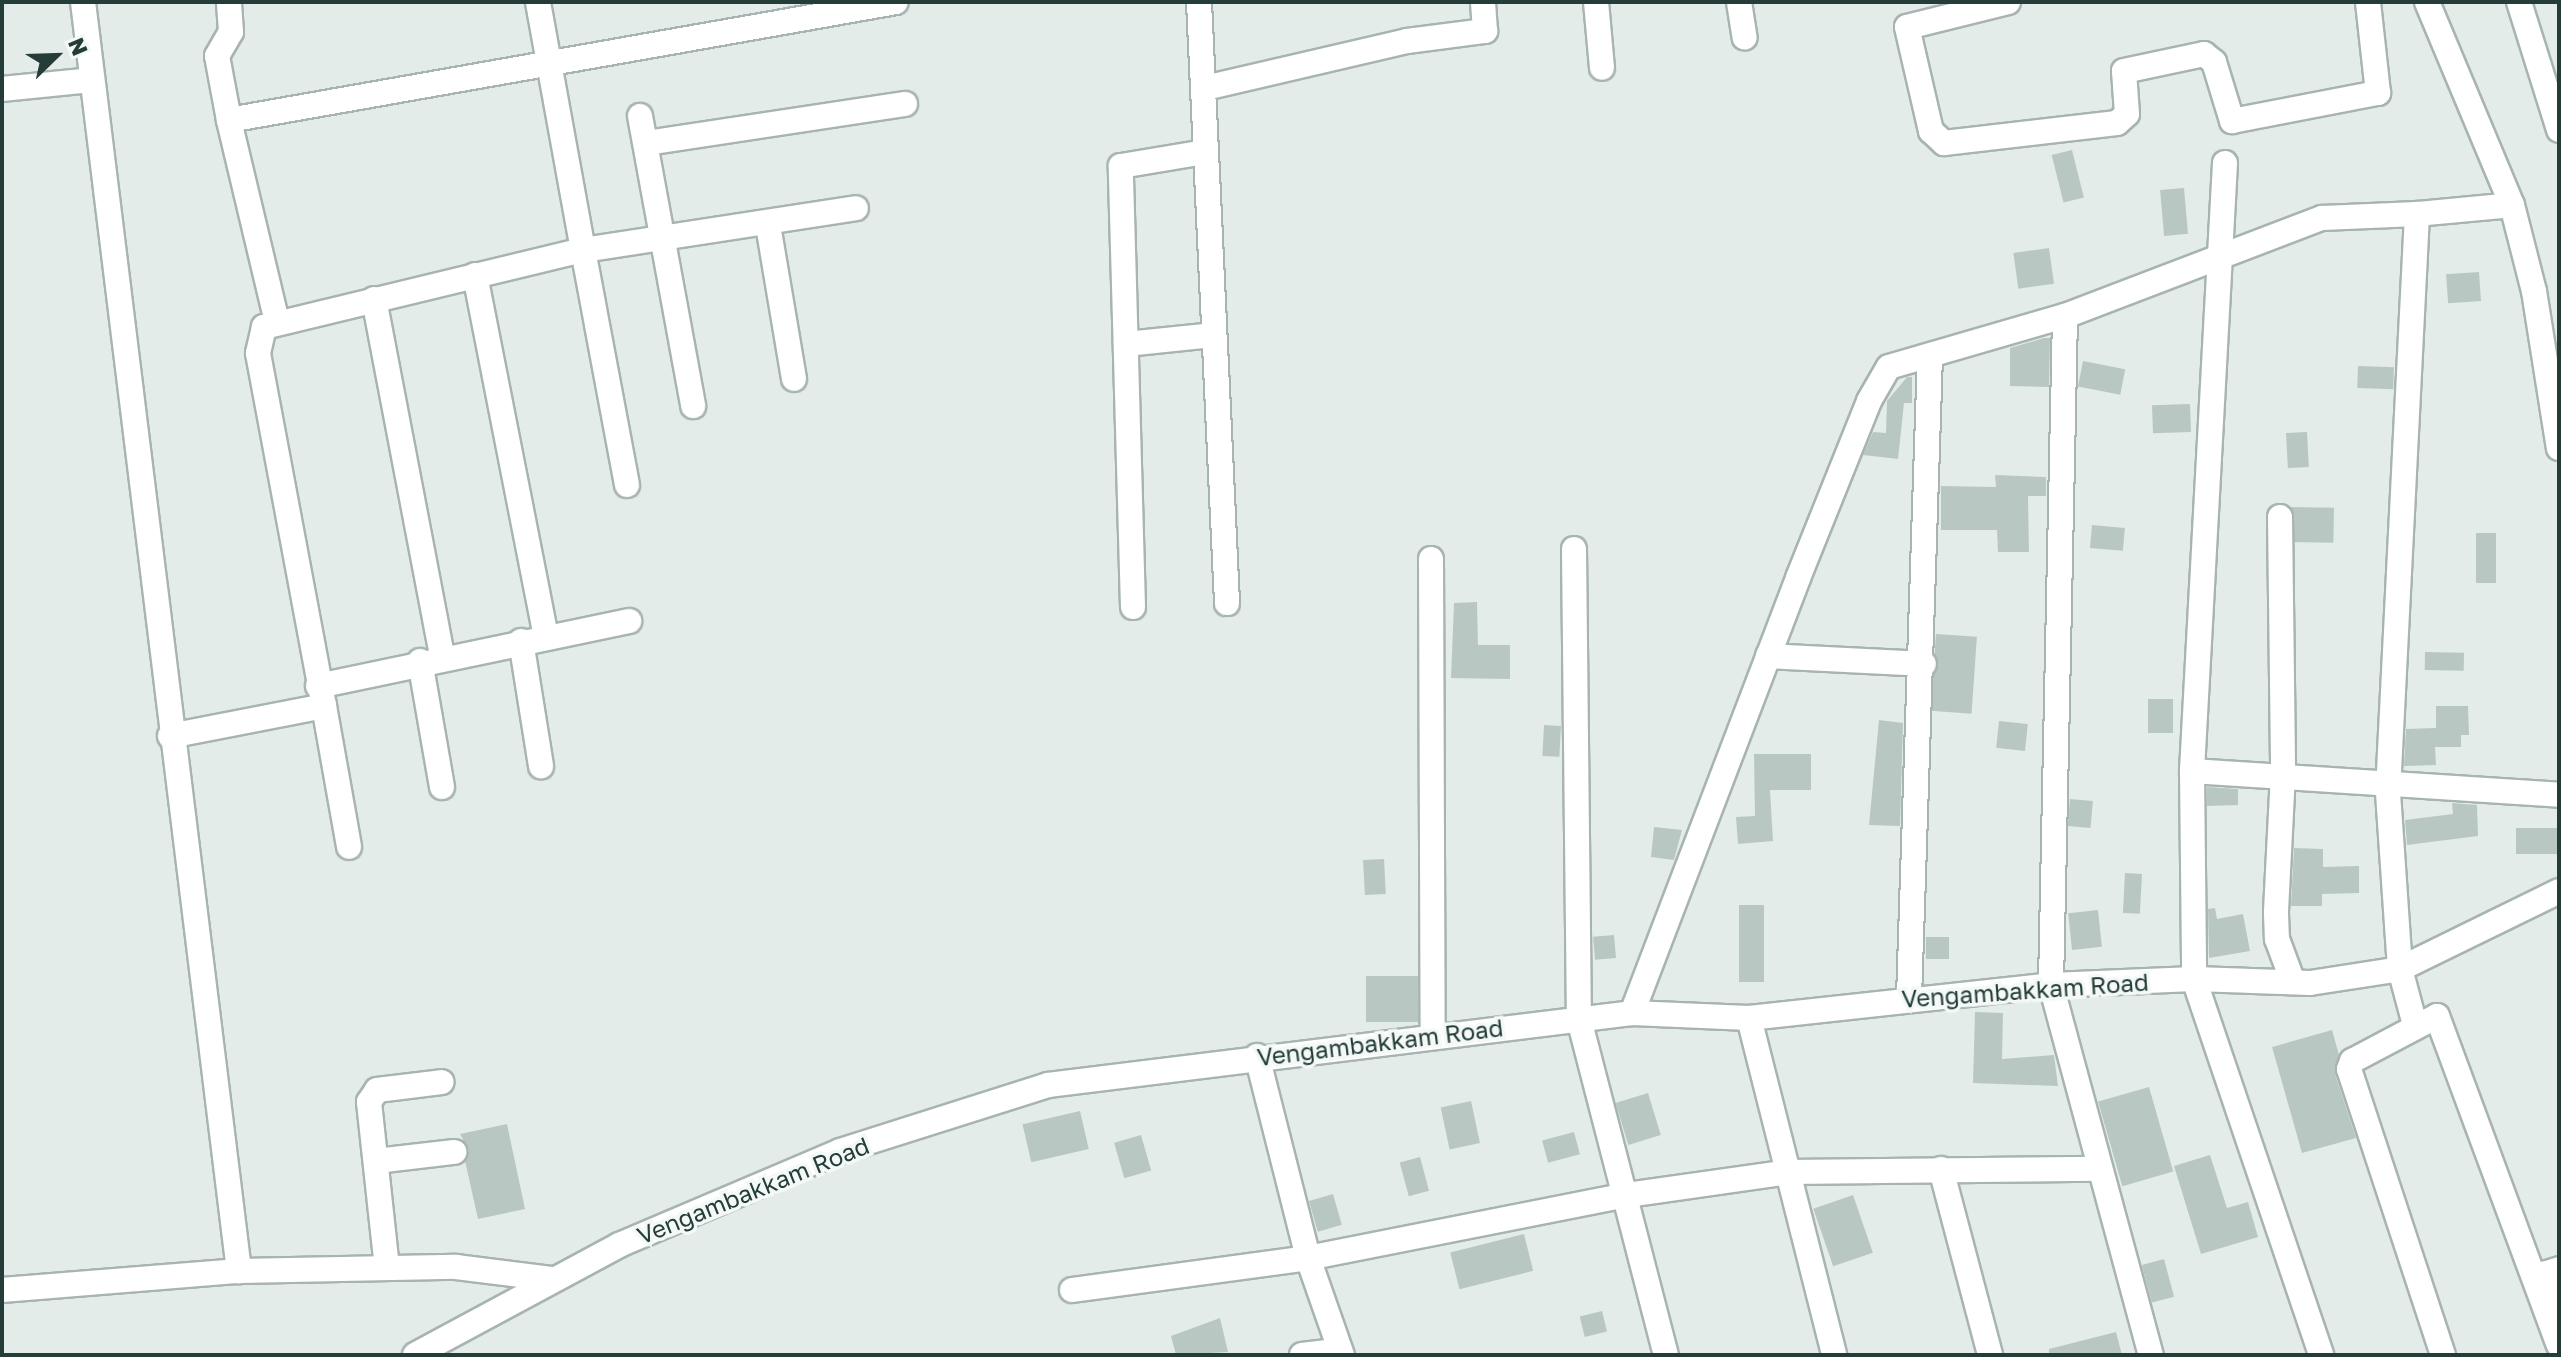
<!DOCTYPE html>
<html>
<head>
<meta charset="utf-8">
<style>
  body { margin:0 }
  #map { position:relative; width:2561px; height:1357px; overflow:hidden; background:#e4ecea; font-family:"Golos Text",sans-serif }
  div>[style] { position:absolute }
  .building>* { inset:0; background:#b9c7c3; transform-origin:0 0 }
  .roads { filter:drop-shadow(2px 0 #a7b4b1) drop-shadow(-2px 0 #a7b4b1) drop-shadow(0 2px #a7b4b1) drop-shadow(0 -2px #a7b4b1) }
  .minor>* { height:24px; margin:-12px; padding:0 12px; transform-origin:12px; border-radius:12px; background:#fff }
  .secondary>* { height:24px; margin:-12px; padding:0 12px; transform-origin:12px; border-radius:12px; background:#fff }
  span { translate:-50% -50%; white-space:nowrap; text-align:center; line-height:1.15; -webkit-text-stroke:7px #f4f9f7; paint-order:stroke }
  .street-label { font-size:24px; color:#243d39 }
  .frame { position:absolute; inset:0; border:4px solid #243d39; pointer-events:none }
  .north { position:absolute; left:16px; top:16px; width:80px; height:80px; -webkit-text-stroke:6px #f4f9f7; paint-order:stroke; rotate:67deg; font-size:22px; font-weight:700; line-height:32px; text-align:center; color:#243d39 }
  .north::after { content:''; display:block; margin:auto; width:28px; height:36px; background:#243d39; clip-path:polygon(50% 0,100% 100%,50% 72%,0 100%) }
</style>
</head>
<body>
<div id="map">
  <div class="building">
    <i style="left:2072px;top:150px;width:49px;height:21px;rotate:76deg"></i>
    <i style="left:2184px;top:188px;width:46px;height:24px;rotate:85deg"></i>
    <i style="left:2049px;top:248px;width:36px;height:36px;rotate:82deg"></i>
    <i style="left:2479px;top:272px;width:29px;height:33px;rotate:86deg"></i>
    <i style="clip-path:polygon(2044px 338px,2050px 338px,2049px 387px,2010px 386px,2010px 348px)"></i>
    <i style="left:2083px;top:361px;width:43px;height:26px;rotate:11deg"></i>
    <i style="left:2358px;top:366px;width:36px;height:22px;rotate:2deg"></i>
    <i style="clip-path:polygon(1907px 377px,1912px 377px,1912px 403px,1904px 403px,1898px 459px,1863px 455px,1873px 432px,1886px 433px,1887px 401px)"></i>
    <i style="left:2190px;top:404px;width:28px;height:38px;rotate:88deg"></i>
    <i style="left:2307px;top:432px;width:35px;height:21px;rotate:87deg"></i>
    <i style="clip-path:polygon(1995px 475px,2046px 477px,2046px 496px,2028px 496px,2029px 552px,1998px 552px,1997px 530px,1941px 530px,1941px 486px,1996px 487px)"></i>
    <i style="left:2291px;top:507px;width:43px;height:35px;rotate:1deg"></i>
    <i style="left:2092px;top:525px;width:33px;height:23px;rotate:5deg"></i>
    <i style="left:2476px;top:533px;width:20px;height:50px"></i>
    <i style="clip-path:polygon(1477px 602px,1478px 645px,1510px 645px,1510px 679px,1451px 678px,1454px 603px)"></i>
    <i style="left:1936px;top:634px;width:41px;height:77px;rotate:4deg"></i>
    <i style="left:2425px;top:652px;width:39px;height:18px;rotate:1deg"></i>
    <i style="left:2148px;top:699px;width:25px;height:34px"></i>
    <i style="clip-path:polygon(2436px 706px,2468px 706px,2469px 735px,2461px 735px,2461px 747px,2435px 747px,2436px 765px,2404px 766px,2406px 729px,2436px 728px)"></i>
    <i style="clip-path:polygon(1879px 720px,1903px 723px,1900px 826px,1869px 825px)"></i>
    <i style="left:1999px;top:721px;width:29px;height:27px;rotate:6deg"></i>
    <i style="left:1544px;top:725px;width:17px;height:31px;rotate:3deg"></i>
    <i style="clip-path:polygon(1754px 754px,1811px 754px,1811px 790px,1770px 790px,1773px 841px,1738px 844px,1736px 817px,1755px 816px)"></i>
    <i style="clip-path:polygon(2207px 787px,2238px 789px,2238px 805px,2207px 806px)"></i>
    <i style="left:2070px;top:799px;width:23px;height:27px;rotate:5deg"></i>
    <i style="clip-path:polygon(2452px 803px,2477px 805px,2478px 836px,2407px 845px,2405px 820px,2453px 814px)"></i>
    <i style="clip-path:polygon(1654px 827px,1682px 830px,1674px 860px,1651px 857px)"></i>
    <i style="left:2559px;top:828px;width:26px;height:43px;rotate:90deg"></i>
    <i style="clip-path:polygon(2294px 848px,2323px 849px,2323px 867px,2359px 866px,2359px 893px,2322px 894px,2322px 906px,2291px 906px)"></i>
    <i style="left:1384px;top:859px;width:35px;height:21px;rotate:87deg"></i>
    <i style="left:2125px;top:873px;width:17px;height:40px;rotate:3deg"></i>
    <i style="left:1739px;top:905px;width:25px;height:77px"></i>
    <i style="clip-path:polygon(2215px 908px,2217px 919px,2243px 914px,2250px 951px,2209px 958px,2208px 909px)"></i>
    <i style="left:2098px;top:910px;width:37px;height:30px;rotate:84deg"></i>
    <i style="left:1614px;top:935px;width:23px;height:21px;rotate:85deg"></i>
    <i style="left:1926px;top:937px;width:23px;height:22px"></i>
    <i style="left:1418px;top:976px;width:46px;height:52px;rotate:90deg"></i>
    <i style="clip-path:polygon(1975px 1012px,2003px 1013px,2002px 1059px,2054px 1055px,2058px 1086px,1973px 1083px)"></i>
    <i style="clip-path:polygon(2332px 1030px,2339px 1055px,2335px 1074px,2356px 1138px,2302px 1153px,2272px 1047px)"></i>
    <i style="left:2149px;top:1087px;width:88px;height:53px;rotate:74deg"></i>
    <i style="left:1648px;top:1093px;width:44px;height:34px;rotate:73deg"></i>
    <i style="left:1471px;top:1101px;width:43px;height:31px;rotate:78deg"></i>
    <i style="left:1080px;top:1111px;width:39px;height:59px;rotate:77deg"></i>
    <i style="clip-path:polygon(507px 1124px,525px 1209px,478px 1219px,465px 1161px,469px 1150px,460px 1134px)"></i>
    <i style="left:1574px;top:1132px;width:23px;height:33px;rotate:75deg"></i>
    <i style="left:1141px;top:1135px;width:37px;height:28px;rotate:74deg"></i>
    <i style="clip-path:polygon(2210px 1155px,2227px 1208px,2248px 1202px,2258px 1237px,2201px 1254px,2174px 1166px)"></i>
    <i style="left:1420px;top:1157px;width:35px;height:21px;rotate:75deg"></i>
    <i style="left:1333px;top:1194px;width:32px;height:25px;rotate:74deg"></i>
    <i style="left:1853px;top:1195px;width:61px;height:42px;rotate:71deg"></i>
    <i style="left:1524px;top:1234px;width:38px;height:76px;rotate:76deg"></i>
    <i style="left:2164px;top:1259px;width:39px;height:23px;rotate:75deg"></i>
    <i style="left:1602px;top:1311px;width:21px;height:23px;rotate:76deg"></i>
    <i style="clip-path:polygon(1220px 1318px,1228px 1352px,1176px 1355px,1171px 1336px)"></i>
    <i style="clip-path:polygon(2116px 1332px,2122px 1355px,2049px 1355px,2049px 1349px)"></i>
  </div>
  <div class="roads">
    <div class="minor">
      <i style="left:83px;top:2px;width:1279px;rotate:82.99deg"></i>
      <i style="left:1199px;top:2px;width:602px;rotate:87.33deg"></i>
      <i style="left:1596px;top:2px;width:66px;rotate:84.8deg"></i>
      <i style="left:1739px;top:2px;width:36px;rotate:81deg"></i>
      <i style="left:2008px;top:2px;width:104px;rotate:166.1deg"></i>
      <i style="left:1907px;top:27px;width:107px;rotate:77deg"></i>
      <i style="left:1931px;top:131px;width:18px;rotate:43deg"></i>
      <i style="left:1944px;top:143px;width:174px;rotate:-6.6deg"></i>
      <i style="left:2117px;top:123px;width:13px;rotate:-42deg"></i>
      <i style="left:2127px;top:114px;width:43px;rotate:-94deg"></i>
      <i style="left:2124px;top:71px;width:82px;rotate:-12deg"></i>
      <i style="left:2204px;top:54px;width:13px;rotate:39deg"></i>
      <i style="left:2214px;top:62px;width:62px;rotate:73deg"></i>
      <i style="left:2232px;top:121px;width:149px;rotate:-10.9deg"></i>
      <i style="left:2378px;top:93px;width:92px;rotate:-96.3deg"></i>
      <i style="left:2427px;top:2px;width:220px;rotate:67.3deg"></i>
      <i style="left:2512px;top:205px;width:89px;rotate:75.7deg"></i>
      <i style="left:2534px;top:291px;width:159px;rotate:81deg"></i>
      <i style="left:1205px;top:88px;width:207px;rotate:-13.1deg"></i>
      <i style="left:1407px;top:41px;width:79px;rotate:-7.3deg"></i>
      <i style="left:1485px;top:31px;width:29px;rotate:-94deg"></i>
      <i style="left:2px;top:89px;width:90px;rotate:-5.7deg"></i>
      <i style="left:640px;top:116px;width:295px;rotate:79.6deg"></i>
      <i style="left:229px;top:120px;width:65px;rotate:-100.6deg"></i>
      <i style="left:217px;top:56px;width:28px;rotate:-60deg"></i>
      <i style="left:231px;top:32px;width:30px;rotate:-94deg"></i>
      <i style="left:646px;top:143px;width:262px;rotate:-8.6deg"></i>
      <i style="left:2225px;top:163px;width:609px;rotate:93.11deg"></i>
      <i style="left:2192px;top:771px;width:208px;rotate:89.4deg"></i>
      <i style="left:2194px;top:979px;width:397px;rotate:71.3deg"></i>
      <i style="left:768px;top:225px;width:156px;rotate:80.4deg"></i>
      <i style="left:475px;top:275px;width:369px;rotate:78.9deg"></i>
      <i style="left:374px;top:299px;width:363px;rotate:79.2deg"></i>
      <i style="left:2065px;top:316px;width:669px;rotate:91.2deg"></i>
      <i style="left:2051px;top:985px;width:383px;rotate:74.9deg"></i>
      <i style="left:277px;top:322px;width:208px;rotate:-103.4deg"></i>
      <i style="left:229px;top:120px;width:677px;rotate:-10.03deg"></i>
      <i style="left:1126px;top:344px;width:87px;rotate:-5.9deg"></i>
      <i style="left:627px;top:485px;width:239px;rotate:-100.6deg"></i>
      <i style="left:583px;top:250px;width:276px;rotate:-8.7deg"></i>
      <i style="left:2280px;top:517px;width:256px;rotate:89.3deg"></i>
      <i style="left:2283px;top:773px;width:140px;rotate:92.9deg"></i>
      <i style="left:2276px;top:913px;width:26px;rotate:88deg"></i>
      <i style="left:2277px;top:939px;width:46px;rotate:69.6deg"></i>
      <i style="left:1574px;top:549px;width:470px;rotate:89.4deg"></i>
      <i style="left:1579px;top:1019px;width:347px;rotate:75.5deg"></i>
      <i style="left:1431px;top:559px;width:477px;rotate:89.8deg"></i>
      <i style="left:1133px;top:607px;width:441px;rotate:-91.6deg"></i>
      <i style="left:1121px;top:166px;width:85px;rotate:-9.5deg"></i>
      <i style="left:521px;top:641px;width:127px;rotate:80.9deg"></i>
      <i style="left:1768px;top:656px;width:156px;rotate:2.9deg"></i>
      <i style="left:420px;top:661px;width:128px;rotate:80.1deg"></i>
      <i style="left:318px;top:686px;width:318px;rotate:-11.8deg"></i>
      <i style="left:324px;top:706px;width:143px;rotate:79.9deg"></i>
      <i style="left:170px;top:736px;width:157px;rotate:-11deg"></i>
      <i style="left:324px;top:706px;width:359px;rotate:-100.6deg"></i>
      <i style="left:258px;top:353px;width:27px;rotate:-77deg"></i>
      <i style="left:264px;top:327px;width:328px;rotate:-13.6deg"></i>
      <i style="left:583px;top:250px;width:252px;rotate:-100.3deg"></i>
      <i style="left:2192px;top:771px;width:368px;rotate:3.7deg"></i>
      <i style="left:1909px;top:998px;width:642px;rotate:-88.13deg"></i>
      <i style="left:1632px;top:1013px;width:466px;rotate:-69.1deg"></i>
      <i style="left:1798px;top:578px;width:191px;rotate:-68.1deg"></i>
      <i style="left:1869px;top:401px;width:39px;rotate:-60deg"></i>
      <i style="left:1889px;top:367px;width:183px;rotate:-16.2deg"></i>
      <i style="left:2065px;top:316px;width:275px;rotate:-20.9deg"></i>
      <i style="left:2322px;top:218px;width:95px;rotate:-2.4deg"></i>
      <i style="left:1749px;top:1018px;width:348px;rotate:75.8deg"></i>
      <i style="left:2415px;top:1025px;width:58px;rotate:-105deg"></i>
      <i style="left:2400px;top:969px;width:178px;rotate:-93.9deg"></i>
      <i style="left:2388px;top:791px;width:578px;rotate:-87.12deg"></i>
      <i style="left:2417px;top:214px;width:95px;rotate:-5.4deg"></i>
      <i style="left:1257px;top:1056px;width:208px;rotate:75.8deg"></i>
      <i style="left:1308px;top:1258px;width:103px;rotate:70.7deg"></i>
      <i style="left:376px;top:1161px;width:79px;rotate:-6.6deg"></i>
      <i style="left:1941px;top:1169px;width:192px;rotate:75.2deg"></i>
      <i style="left:387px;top:1268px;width:167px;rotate:-96.2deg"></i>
      <i style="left:369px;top:1102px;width:14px;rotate:-56deg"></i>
      <i style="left:377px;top:1090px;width:65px;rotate:-7deg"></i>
      <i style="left:2px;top:1290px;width:238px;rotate:-4.6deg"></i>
      <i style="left:239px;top:1271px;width:217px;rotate:-1.1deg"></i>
      <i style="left:456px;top:1267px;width:98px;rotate:7.1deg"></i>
      <i style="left:1072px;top:1290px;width:238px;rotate:-7.7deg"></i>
      <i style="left:1308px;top:1258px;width:318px;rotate:-11.2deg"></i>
      <i style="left:1620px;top:1196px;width:170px;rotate:-8.1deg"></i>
      <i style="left:1788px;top:1172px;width:311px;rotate:-0.6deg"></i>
      <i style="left:2553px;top:1299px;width:27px;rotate:-110deg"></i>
      <i style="left:2544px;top:1274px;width:16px;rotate:-18deg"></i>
      <i style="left:1302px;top:1355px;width:38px;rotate:-7deg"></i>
      <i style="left:2443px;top:1355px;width:301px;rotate:-108.2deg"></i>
      <i style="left:2349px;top:1069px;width:9px;rotate:-69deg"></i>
      <i style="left:2352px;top:1061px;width:96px;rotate:-27.9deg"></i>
      <i style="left:2437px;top:1016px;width:351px;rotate:69.7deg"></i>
    </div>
    <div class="secondary">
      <i style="left:2519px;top:2px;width:134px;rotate:72.6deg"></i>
      <i style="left:415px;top:1355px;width:232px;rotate:-28.3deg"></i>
      <i style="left:619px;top:1245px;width:240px;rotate:-23deg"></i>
      <i style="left:840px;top:1151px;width:218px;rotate:-17.6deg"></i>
      <i style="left:1048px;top:1085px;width:588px;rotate:-7.03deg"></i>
      <i style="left:1632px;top:1013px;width:117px;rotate:2.4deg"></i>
      <i style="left:1749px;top:1018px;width:304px;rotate:-6.2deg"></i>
      <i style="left:2051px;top:985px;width:143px;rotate:-2.4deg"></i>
      <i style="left:2194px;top:979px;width:116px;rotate:2deg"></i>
      <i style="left:2310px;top:983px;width:91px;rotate:-8.8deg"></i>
      <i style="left:2400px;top:969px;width:177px;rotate:-26.1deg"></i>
    </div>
  </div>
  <div class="street-label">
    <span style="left:2025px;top:990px;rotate:-4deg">Vengambakkam Road</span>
    <span style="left:1380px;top:1042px;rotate:-7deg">Vengambakkam Road</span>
    <span style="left:753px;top:1190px;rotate:-22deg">Vengambakkam Road</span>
  </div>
  <div class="frame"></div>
  <div class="north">N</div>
</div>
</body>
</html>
